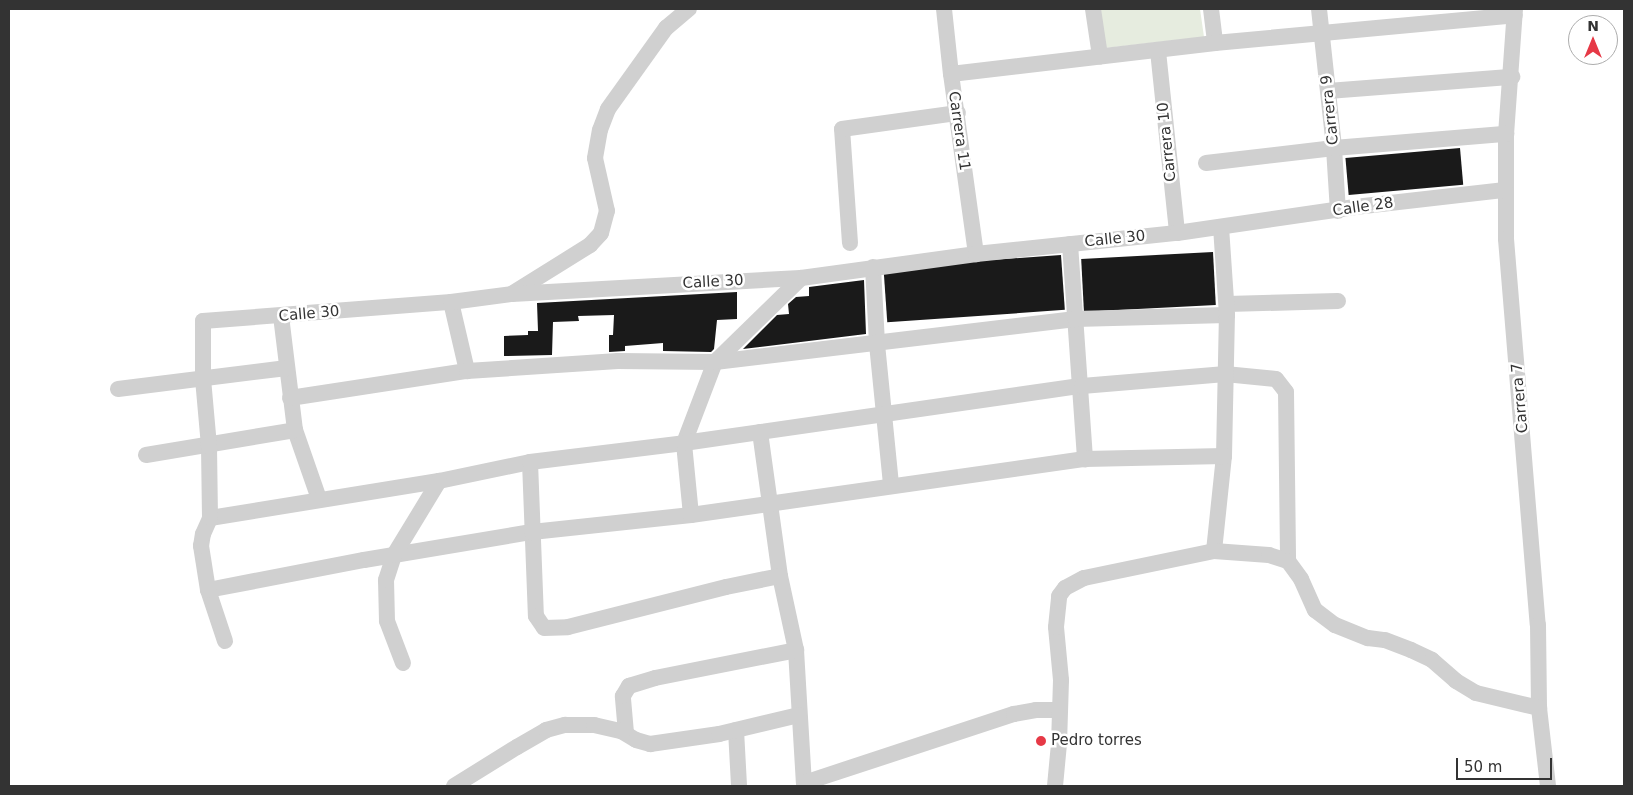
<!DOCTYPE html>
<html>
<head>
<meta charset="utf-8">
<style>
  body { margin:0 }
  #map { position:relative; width:1633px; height:795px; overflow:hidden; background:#fff; font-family:"DejaVu Sans",sans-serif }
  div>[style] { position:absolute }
  .green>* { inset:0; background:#e6ecdf }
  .building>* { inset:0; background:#1a1a1a; transform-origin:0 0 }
  .minor>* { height:16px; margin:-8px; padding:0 8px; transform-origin:8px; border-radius:8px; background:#d0d0d0 }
  .dots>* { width:14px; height:14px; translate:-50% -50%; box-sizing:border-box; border:2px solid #fff; border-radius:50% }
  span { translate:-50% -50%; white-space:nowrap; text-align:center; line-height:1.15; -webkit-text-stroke:5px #fff; paint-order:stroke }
  .street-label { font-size:15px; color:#333 }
  .poi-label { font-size:15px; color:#333 }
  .left { translate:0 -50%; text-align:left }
  .frame { position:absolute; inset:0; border:10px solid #333; pointer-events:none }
  .north { position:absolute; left:1568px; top:15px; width:50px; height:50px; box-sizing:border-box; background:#fff; border:1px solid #adadad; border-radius:50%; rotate:0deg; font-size:14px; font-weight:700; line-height:20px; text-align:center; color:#333 }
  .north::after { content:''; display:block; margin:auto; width:18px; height:22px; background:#e63946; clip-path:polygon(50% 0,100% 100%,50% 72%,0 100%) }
  .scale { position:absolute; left:1456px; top:758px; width:96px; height:22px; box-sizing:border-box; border:2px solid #333; border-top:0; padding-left:6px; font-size:15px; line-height:18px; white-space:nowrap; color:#333; -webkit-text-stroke:4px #fff; paint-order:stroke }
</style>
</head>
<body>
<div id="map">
  <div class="green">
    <i style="clip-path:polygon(1100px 9px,1200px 9px,1204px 37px,1105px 48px)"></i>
  </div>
  <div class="building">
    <i style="left:1460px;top:148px;width:37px;height:115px;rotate:85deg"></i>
    <i style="left:1213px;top:252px;width:53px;height:132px;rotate:87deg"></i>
    <i style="left:1061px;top:255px;width:55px;height:178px;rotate:86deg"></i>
    <i style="clip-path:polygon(864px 280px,866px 334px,743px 349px,777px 315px,789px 314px,788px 304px,796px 297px,809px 296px,809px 287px)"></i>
    <i style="clip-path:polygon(737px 292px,737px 319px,717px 320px,714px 349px,711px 352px,663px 351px,663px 343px,625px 346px,625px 351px,609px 352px,609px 335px,613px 335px,614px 315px,578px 316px,579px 321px,553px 322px,552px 355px,504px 356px,504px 336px,528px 335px,528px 331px,538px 331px,537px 303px)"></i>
  </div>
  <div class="minor">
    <i style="left:944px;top:9px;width:65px;rotate:83.9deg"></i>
    <i style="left:951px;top:74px;width:182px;rotate:82.1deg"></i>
    <i style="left:1093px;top:9px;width:48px;rotate:81.5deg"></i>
    <i style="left:1211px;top:9px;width:34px;rotate:83deg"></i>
    <i style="left:1319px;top:9px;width:140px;rotate:83.8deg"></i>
    <i style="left:1334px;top:148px;width:63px;rotate:86.4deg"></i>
    <i style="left:1515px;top:9px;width:125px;rotate:94.1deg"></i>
    <i style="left:1506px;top:134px;width:105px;rotate:90deg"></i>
    <i style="left:1506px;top:239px;width:387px;rotate:85.3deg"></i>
    <i style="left:1538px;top:625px;width:83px;rotate:89.3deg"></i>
    <i style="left:1539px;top:708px;width:79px;rotate:83.4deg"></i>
    <i style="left:1158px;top:51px;width:183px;rotate:84deg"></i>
    <i style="left:951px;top:74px;width:266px;rotate:-6.7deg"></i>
    <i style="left:1215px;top:43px;width:301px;rotate:-5.3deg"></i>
    <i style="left:1328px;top:91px;width:185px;rotate:-4.4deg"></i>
    <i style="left:1206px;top:163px;width:129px;rotate:-6.7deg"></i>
    <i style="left:1334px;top:148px;width:173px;rotate:-4.7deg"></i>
    <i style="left:850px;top:243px;width:114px;rotate:-94deg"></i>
    <i style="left:842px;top:129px;width:117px;rotate:-7.9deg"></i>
    <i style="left:1070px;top:244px;width:216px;rotate:86deg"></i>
    <i style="left:873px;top:267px;width:77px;rotate:87deg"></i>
    <i style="left:877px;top:344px;width:142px;rotate:84.3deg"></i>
    <i style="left:513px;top:293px;width:91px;rotate:-31.9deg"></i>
    <i style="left:590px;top:245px;width:16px;rotate:-47deg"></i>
    <i style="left:601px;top:233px;width:23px;rotate:-75deg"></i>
    <i style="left:607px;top:211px;width:54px;rotate:-102.8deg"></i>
    <i style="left:595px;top:158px;width:28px;rotate:-80deg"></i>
    <i style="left:600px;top:130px;width:22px;rotate:-69deg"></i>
    <i style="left:608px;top:109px;width:100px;rotate:-54.4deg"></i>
    <i style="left:666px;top:28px;width:30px;rotate:-40deg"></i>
    <i style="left:451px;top:302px;width:71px;rotate:76.9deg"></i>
    <i style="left:1227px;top:304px;width:111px;rotate:-1.5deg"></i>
    <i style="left:281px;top:316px;width:115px;rotate:83deg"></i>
    <i style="left:295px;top:430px;width:73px;rotate:70.8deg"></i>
    <i style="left:118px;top:389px;width:170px;rotate:-7.1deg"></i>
    <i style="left:290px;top:398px;width:179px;rotate:-8.7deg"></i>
    <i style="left:467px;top:371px;width:151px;rotate:-3.8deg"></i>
    <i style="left:618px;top:361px;width:97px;rotate:0.6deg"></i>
    <i style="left:715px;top:362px;width:363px;rotate:-6.8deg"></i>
    <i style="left:1075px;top:319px;width:152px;rotate:-1.5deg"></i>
    <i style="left:760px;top:432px;width:145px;rotate:82.1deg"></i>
    <i style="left:780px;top:576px;width:76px;rotate:77.8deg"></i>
    <i style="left:796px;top:650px;width:133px;rotate:86.6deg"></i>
    <i style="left:804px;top:783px;width:221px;rotate:-18.2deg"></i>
    <i style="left:1014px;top:714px;width:22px;rotate:-10deg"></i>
    <i style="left:1036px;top:710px;width:24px"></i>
    <i style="left:146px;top:455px;width:151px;rotate:-9.5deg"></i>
    <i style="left:530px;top:462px;width:154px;rotate:87.8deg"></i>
    <i style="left:536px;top:616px;width:14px;rotate:56deg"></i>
    <i style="left:544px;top:628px;width:24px;rotate:-2deg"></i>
    <i style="left:568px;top:627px;width:163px;rotate:-14.2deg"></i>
    <i style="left:726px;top:587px;width:55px;rotate:-11.5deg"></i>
    <i style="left:691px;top:515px;width:72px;rotate:-95.6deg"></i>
    <i style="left:684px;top:443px;width:87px;rotate:-69.1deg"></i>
    <i style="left:715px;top:362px;width:120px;rotate:-44.3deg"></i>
    <i style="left:210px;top:518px;width:232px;rotate:-9.2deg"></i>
    <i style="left:439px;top:481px;width:93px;rotate:-11.8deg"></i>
    <i style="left:530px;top:462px;width:155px;rotate:-7deg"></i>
    <i style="left:684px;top:443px;width:402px;rotate:-8.2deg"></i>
    <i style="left:1082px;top:386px;width:144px;rotate:-4.8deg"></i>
    <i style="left:1225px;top:374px;width:51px;rotate:5.6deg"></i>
    <i style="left:1276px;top:379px;width:16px;rotate:52deg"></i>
    <i style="left:1286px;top:392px;width:169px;rotate:89.3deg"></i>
    <i style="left:1214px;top:551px;width:96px;rotate:-84deg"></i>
    <i style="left:1224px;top:456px;width:141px;rotate:-88.8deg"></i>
    <i style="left:1227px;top:315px;width:88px;rotate:-93.9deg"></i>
    <i style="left:208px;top:590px;width:159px;rotate:-10.9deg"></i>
    <i style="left:364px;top:560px;width:170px;rotate:-9.5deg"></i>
    <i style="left:532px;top:532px;width:160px;rotate:-6.1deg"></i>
    <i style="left:691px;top:515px;width:398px;rotate:-8.1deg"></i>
    <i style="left:1085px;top:459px;width:139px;rotate:-1.2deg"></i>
    <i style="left:225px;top:641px;width:54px;rotate:-108.4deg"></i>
    <i style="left:208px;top:590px;width:45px;rotate:-99deg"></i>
    <i style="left:201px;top:546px;width:12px;rotate:-81deg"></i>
    <i style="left:203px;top:534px;width:17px;rotate:-66deg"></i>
    <i style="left:210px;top:518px;width:72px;rotate:-90.8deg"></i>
    <i style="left:209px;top:446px;width:67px;rotate:-95.1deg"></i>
    <i style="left:203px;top:379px;width:58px;rotate:-90deg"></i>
    <i style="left:203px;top:321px;width:249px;rotate:-4.4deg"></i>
    <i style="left:451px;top:302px;width:62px;rotate:-7.5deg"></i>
    <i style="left:512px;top:294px;width:289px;rotate:-3.2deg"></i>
    <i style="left:801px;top:278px;width:177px;rotate:-7.8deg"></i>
    <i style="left:976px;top:254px;width:202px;rotate:-6deg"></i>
    <i style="left:1177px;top:233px;width:180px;rotate:-8.3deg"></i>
    <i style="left:1355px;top:207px;width:151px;rotate:-6.5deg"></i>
    <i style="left:403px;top:663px;width:45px;rotate:-110.9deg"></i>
    <i style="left:387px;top:621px;width:41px;rotate:-91.4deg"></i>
    <i style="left:386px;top:580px;width:26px;rotate:-72deg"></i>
    <i style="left:394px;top:555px;width:87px;rotate:-58.7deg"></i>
    <i style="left:736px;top:730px;width:56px;rotate:86.9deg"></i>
    <i style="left:626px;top:733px;width:37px;rotate:-95deg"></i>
    <i style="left:623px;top:696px;width:12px;rotate:-59deg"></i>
    <i style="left:629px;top:686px;width:27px;rotate:-17deg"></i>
    <i style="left:655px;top:678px;width:144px;rotate:-11.2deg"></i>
    <i style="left:454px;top:786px;width:74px;rotate:-31.8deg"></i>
    <i style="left:517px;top:747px;width:34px;rotate:-30deg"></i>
    <i style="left:546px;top:730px;width:20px;rotate:-15deg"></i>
    <i style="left:565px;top:725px;width:29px"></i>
    <i style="left:594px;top:725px;width:28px;rotate:13deg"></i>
    <i style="left:621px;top:731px;width:17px;rotate:31deg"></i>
    <i style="left:636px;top:740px;width:15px;rotate:16deg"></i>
    <i style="left:650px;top:744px;width:70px;rotate:-8.2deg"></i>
    <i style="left:719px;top:734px;width:82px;rotate:-13.4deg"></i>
    <i style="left:1055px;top:786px;width:42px;rotate:-84.6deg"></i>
    <i style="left:1059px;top:744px;width:64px;rotate:-88.2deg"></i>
    <i style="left:1061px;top:680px;width:53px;rotate:-95.4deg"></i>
    <i style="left:1056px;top:627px;width:31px;rotate:-84deg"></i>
    <i style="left:1059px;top:596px;width:10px;rotate:-53deg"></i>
    <i style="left:1065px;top:588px;width:21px;rotate:-28deg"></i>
    <i style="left:1084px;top:578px;width:133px;rotate:-11.7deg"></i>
    <i style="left:1214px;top:551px;width:55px;rotate:4.2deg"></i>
    <i style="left:1269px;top:555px;width:20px;rotate:18deg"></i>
    <i style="left:1288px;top:561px;width:22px;rotate:54deg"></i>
    <i style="left:1301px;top:579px;width:34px;rotate:66deg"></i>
    <i style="left:1315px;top:610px;width:25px;rotate:37deg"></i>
    <i style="left:1335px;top:625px;width:35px;rotate:22deg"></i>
    <i style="left:1368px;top:638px;width:17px;rotate:7deg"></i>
    <i style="left:1385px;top:640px;width:28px;rotate:21deg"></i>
    <i style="left:1411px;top:650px;width:23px;rotate:25deg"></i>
    <i style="left:1432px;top:660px;width:32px;rotate:41deg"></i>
    <i style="left:1456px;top:681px;width:23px;rotate:31deg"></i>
    <i style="left:1476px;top:693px;width:65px;rotate:13.4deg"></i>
  </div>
  <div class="dots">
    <i style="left:1041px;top:741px;background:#e63946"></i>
  </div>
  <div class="street-label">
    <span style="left:1330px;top:110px;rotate:-96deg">Carrera 9</span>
    <span style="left:959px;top:131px;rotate:82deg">Carrera 11</span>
    <span style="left:1167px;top:142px;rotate:-96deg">Carrera 10</span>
    <span style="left:1363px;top:207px;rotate:-8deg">Calle 28</span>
    <span style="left:1115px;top:239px;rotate:-6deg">Calle 30</span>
    <span style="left:713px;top:282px;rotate:-3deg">Calle 30</span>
    <span style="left:309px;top:314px;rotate:-5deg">Calle 30</span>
    <span style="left:1520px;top:398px;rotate:-95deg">Carrera 7</span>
  </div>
  <div class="poi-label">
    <span class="left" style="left:1051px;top:741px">Pedro torres</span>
  </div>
  <div class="frame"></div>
  <div class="north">N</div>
  <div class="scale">50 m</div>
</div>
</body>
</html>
